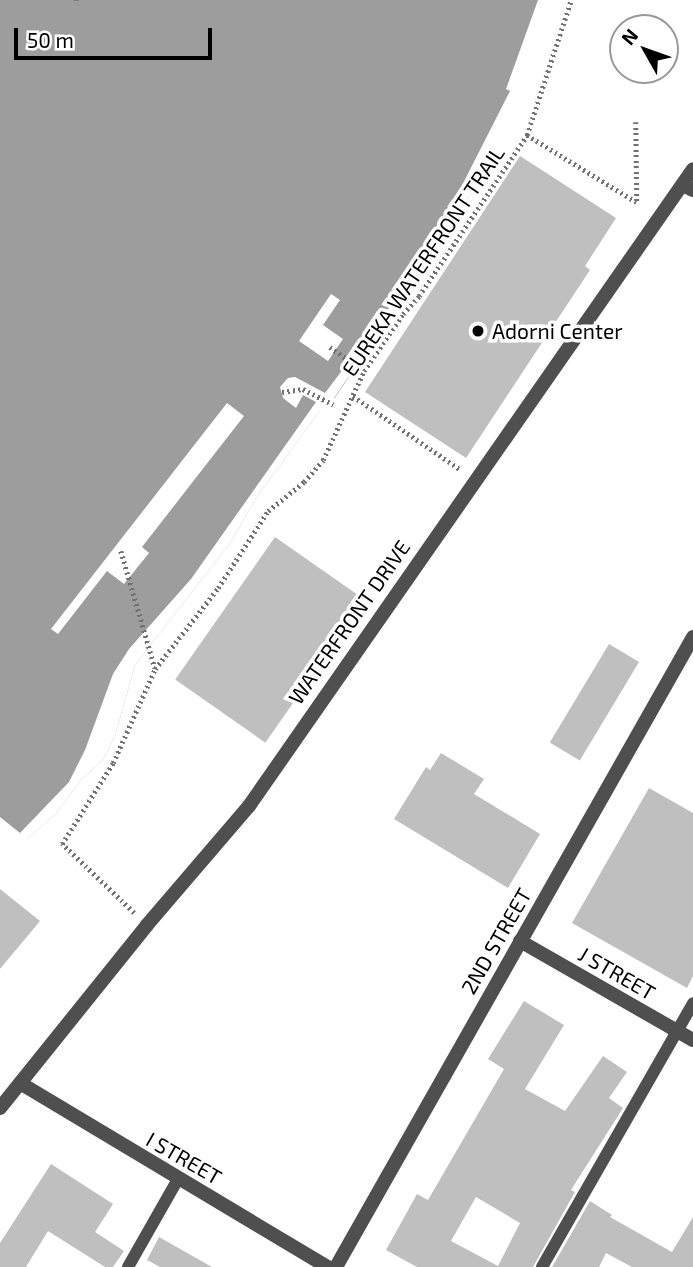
<!DOCTYPE html>
<html>
<head>
<meta charset="utf-8">
<style>
  body { margin:0 }
  #map { position:relative; width:693px; height:1267px; overflow:hidden; background:#fff; font-family:"Exo 2",sans-serif }
  div>[style] { position:absolute }
  .water>* { inset:0; background:#9d9d9d }
  .pier>* { inset:0; background:#fff }
  .building>* { inset:0; background:#bfbfbf; transform-origin:0 0 }
  .path>* { height:4.5px; margin-top:-2.25px; transform-origin:0; background:repeating-linear-gradient(90deg,#717171 0 2px,transparent 0 5.5px) }
  .service>* { height:12px; margin:-6px; padding:0 6px; transform-origin:6px; border-radius:6px; background:#4f4f4f }
  .minor>* { height:14px; margin:-7px; padding:0 7px; transform-origin:7px; border-radius:7px; background:#4f4f4f }
  .tertiary>* { height:14px; margin:-7px; padding:0 7px; transform-origin:7px; border-radius:7px; background:#4f4f4f }
  .dots>* { width:19px; height:19px; translate:-50% -50%; box-sizing:border-box; border:4px solid #fff; border-radius:50% }
  span { translate:-50% -50%; white-space:nowrap; text-align:center; line-height:1.15; -webkit-text-stroke:7px #fff; paint-order:stroke }
  .street-label { font-size:21px; color:#000 }
  .poi-label { font-size:21px; color:#000 }
  .left { translate:0 -50%; text-align:left }
  .north { position:absolute; left:609px; top:14px; width:70px; height:70px; box-sizing:border-box; background:#fff; border:2px solid #999; border-radius:50%; rotate:310deg; font-size:19px; font-weight:700; line-height:28px; text-align:center; color:#000 }
  .north::after { content:''; display:block; margin:auto; width:24px; height:32px; background:#000; clip-path:polygon(50% 0,100% 100%,50% 72%,0 100%) }
  .scale { position:absolute; left:14px; top:28px; width:198px; height:32px; box-sizing:border-box; border:4px solid #000; border-top:0; padding-left:9px; font-size:21px; line-height:24px; white-space:nowrap; color:#000; -webkit-text-stroke:5px #fff; paint-order:stroke }
</style>
</head>
<body>
<div id="map">
  <div class="water">
    <i style="clip-path:polygon(0 0,550px 0,474px 188px,442px 239px,443px 252px,418px 290px,405px 295px,334px 399px,319px 412px,256px 498px,231px 542px,135px 665px,115px 736px,103px 760px,80px 781px,56px 814px,27px 839px,0 871px)"></i>
  </div>
  <div class="pier">
    <i style="clip-path:polygon(538px 0,554px 0,519px 93px,515px 93px,474px 188px,442px 239px,443px 252px,418px 290px,405px 295px,334px 398px,337px 401px,319px 412px,256px 498px,231px 542px,135px 665px,115px 736px,103px 760px,80px 781px,56px 814px,27px 839px,30px 841px,0 875px,0 817px,20px 833px,69px 782px,85px 750px,113px 674px,129px 649px,191px 579px,316px 402px,303px 395px,296px 408px,283px 398px,280px 387px,288px 378px,295px 377px,325px 393px,421px 266px,510px 91px,506px 89px)"></i>
    <i style="clip-path:polygon(331px 294px,340px 300px,323px 325px,343px 339px,328px 361px,299px 341px)"></i>
    <i style="clip-path:polygon(227px 403px,244px 416px,142px 547px,149px 553px,124px 584px,107px 571px,58px 634px,51px 629px)"></i>
  </div>
  <div class="building">
    <i style="clip-path:polygon(520px 156px,616px 218px,585px 266px,590px 270px,466px 458px,365px 392px)"></i>
    <i style="left:275px;top:537px;width:110px;height:174px;rotate:35deg"></i>
    <i style="left:609px;top:644px;width:35px;height:115px;rotate:31deg"></i>
    <i style="clip-path:polygon(441px 753px,484px 779px,474px 794px,540px 834px,508px 888px,394px 819px,426px 767px,430px 770px)"></i>
    <i style="clip-path:polygon(649px 788px,693px 813px,693px 976px,687px 988px,572px 923px)"></i>
    <i style="clip-path:polygon(0 889px,40px 921px,0 969px)"></i>
    <i style="clip-path:polygon(evenodd,524px 1001px,564px 1025px,525px 1089px,565px 1111px,603px 1056px,627px 1072px,609px 1098px,623px 1108px,571px 1190px,575px 1192px,533px 1267px,417px 1267px,386px 1250px,417px 1194px,428px 1200px,504px 1069px,488px 1059px,524px 1001px,476px 1197px,520px 1223px,498px 1266px,451px 1241px,476px 1197px)"></i>
    <i style="clip-path:polygon(51px 1164px,113px 1204px,95px 1232px,124px 1251px,113px 1267px,105px 1267px,48px 1231px,26px 1267px,0 1267px,0 1243px)"></i>
    <i style="clip-path:polygon(590px 1201px,612px 1215px,610px 1217px,672px 1252px,693px 1217px,693px 1267px,632px 1267px,606px 1253px,599px 1267px,552px 1267px)"></i>
    <i style="clip-path:polygon(159px 1237px,212px 1267px,160px 1267px,147px 1260px)"></i>
  </div>
  <div class="path">
    <i style="left:76px;top:1px;width:1px;rotate:-90deg"></i>
    <i style="left:636px;top:122px;width:80px;rotate:89.3deg"></i>
    <i style="left:527px;top:135px;width:130px;rotate:31.5deg"></i>
    <i style="left:330px;top:347px;width:42px;rotate:35.2deg"></i>
    <i style="left:282px;top:392px;width:21px;rotate:-8deg"></i>
    <i style="left:303px;top:389px;width:34px;rotate:27deg"></i>
    <i style="left:353px;top:396px;width:131px;rotate:34.4deg"></i>
    <i style="left:121px;top:551px;width:122px;rotate:73.8deg"></i>
    <i style="left:134px;top:913px;width:100px;rotate:-136.2deg"></i>
    <i style="left:62px;top:844px;width:96px;rotate:-57.8deg"></i>
    <i style="left:113px;top:763px;width:103px;rotate:-65.9deg"></i>
    <i style="left:155px;top:669px;width:103px;rotate:-52.1deg"></i>
    <i style="left:218px;top:588px;width:92px;rotate:-57deg"></i>
    <i style="left:268px;top:511px;width:46px;rotate:-38.9deg"></i>
    <i style="left:304px;top:482px;width:29px;rotate:-49deg"></i>
    <i style="left:323px;top:460px;width:98px;rotate:-65.3deg"></i>
    <i style="left:364px;top:371px;width:69px;rotate:-55.6deg"></i>
    <i style="left:403px;top:314px;width:24px;rotate:-48deg"></i>
    <i style="left:419px;top:296px;width:194px;rotate:-56.1deg"></i>
    <i style="left:527px;top:135px;width:142px;rotate:-71.9deg"></i>
  </div>
  <div class="service">
    <i style="left:128px;top:1267px;width:101px;rotate:-60.4deg"></i>
    <i style="left:542px;top:1267px;width:304px;rotate:-60.2deg"></i>
  </div>
  <div class="minor">
    <i style="left:683px;top:185px;width:11px;rotate:27deg"></i>
    <i style="left:520px;top:941px;width:199px;rotate:29.8deg"></i>
    <i style="left:336px;top:1267px;width:724px;rotate:-60.46deg"></i>
  </div>
  <div class="tertiary">
    <i style="left:20px;top:1083px;width:358px;rotate:30.9deg"></i>
    <i style="left:0;top:1108px;width:235px;rotate:-51.2deg"></i>
    <i style="left:147px;top:925px;width:157px;rotate:-49.4deg"></i>
    <i style="left:249px;top:806px;width:776px;rotate:-55.12deg"></i>
  </div>
  <div class="dots">
    <i style="left:478px;top:331px;background:#000"></i>
  </div>
  <div class="street-label">
    <span style="left:423px;top:261px;rotate:-56deg">EUREKA WATERFRONT TRAIL</span>
    <span style="left:349px;top:622px;rotate:-55deg">WATERFRONT DRIVE</span>
    <span style="left:496px;top:941px;rotate:-60deg">2ND STREET</span>
    <span style="left:617px;top:973px;rotate:30deg">J STREET</span>
    <span style="left:184px;top:1158px;rotate:30deg">I STREET</span>
  </div>
  <div class="poi-label">
    <span class="left" style="left:492px;top:331px">Adorni Center</span>
  </div>
  <div class="north">N</div>
  <div class="scale">50 m</div>
</div>
</body>
</html>
